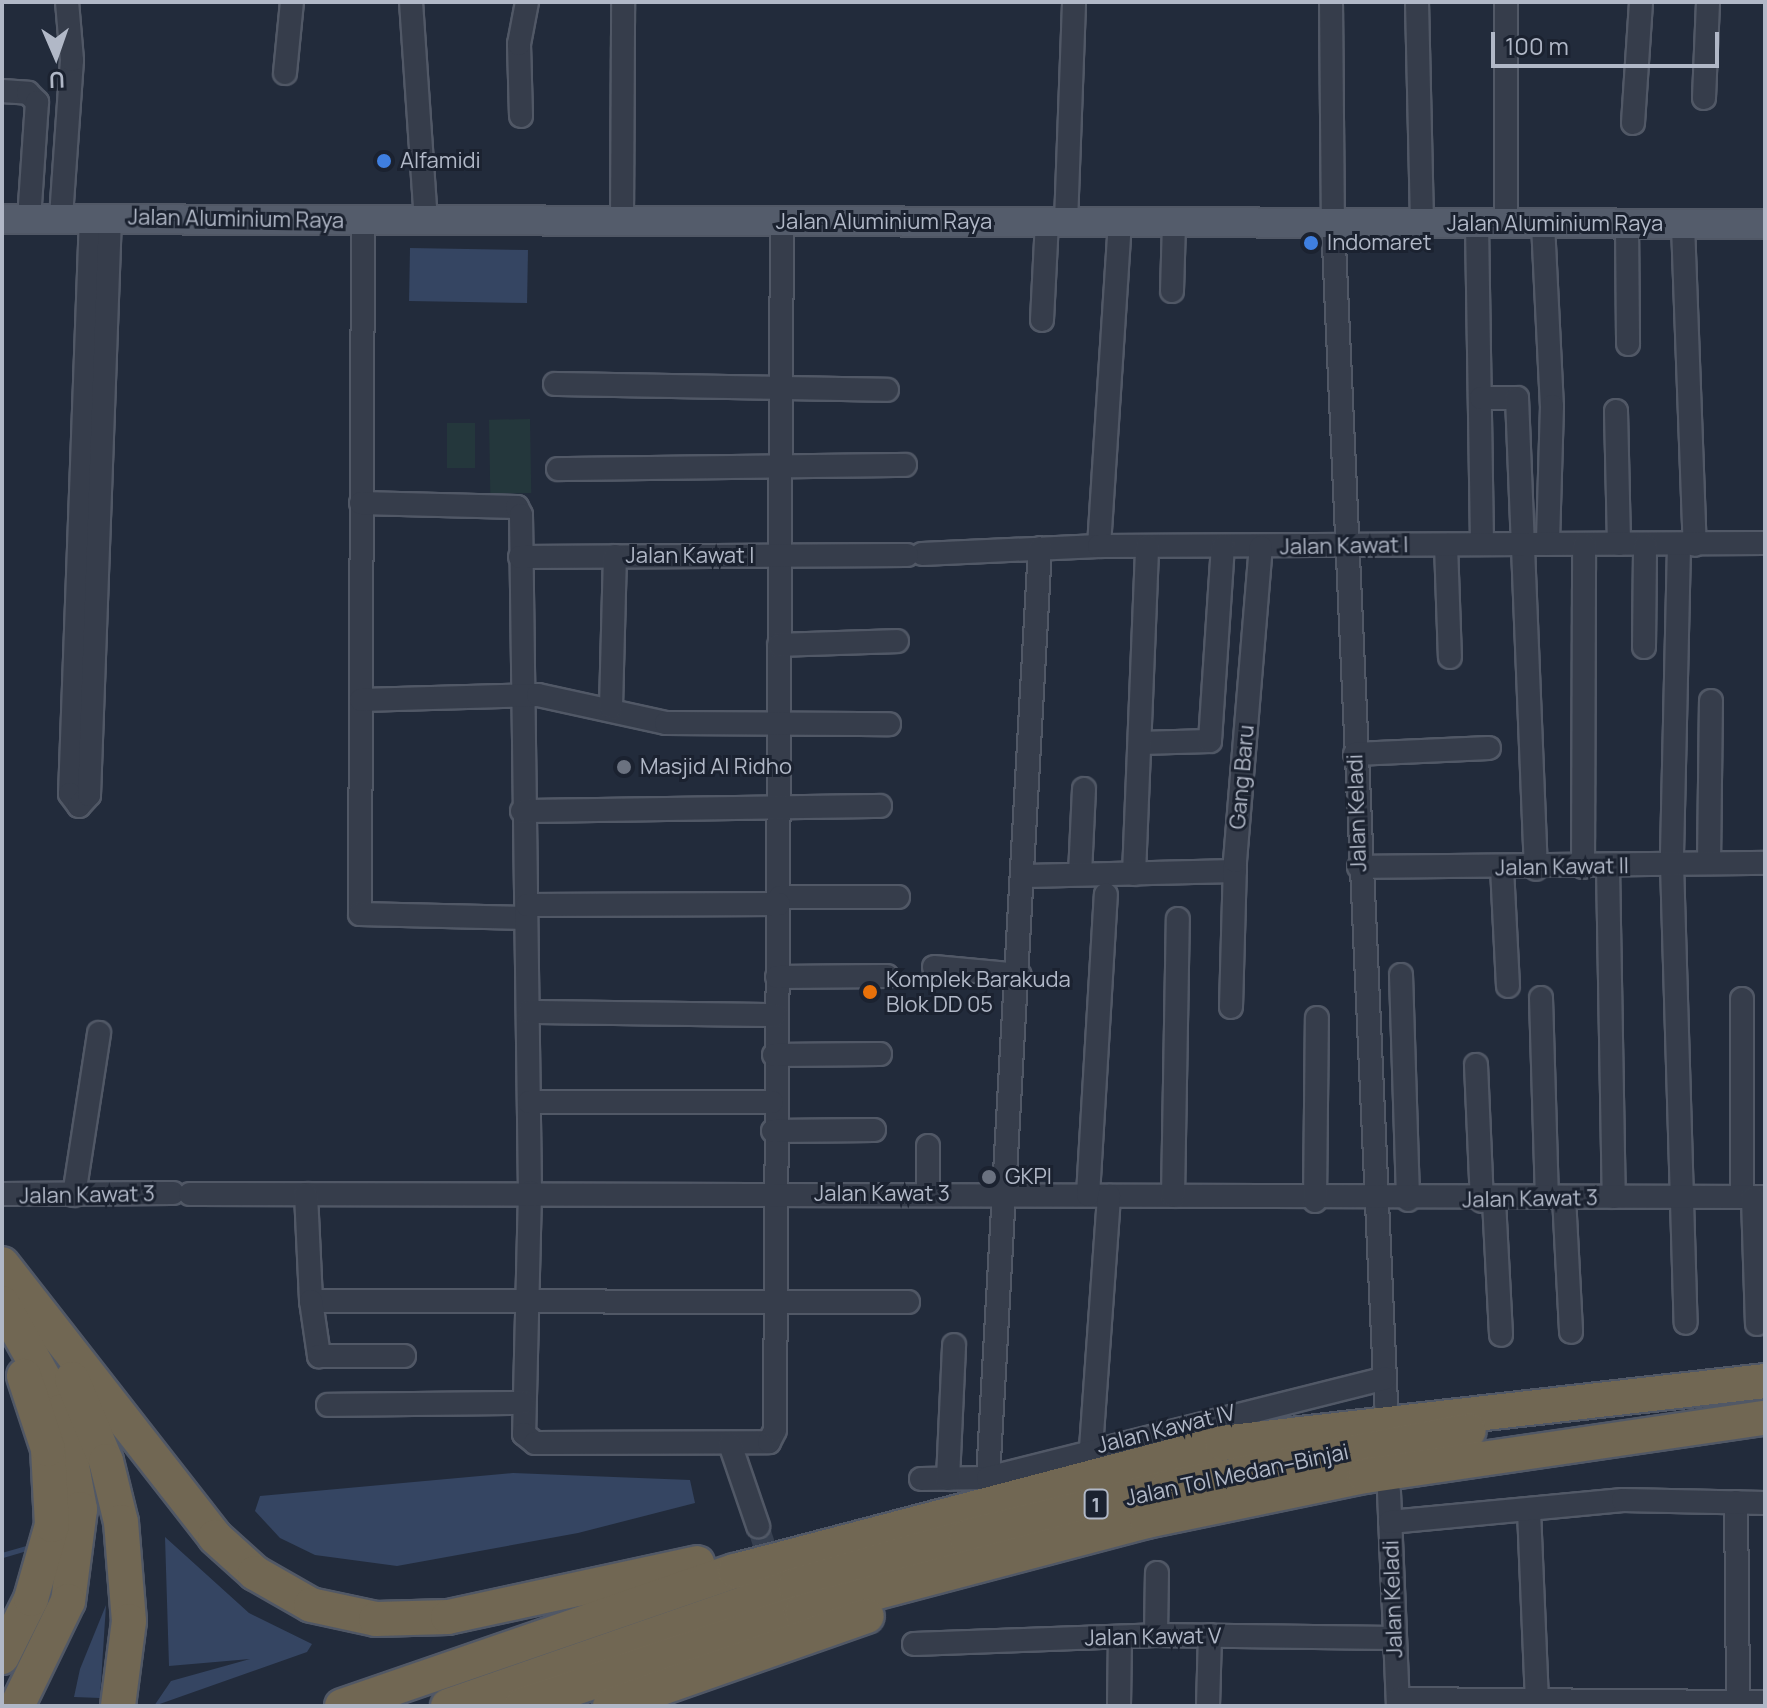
<!DOCTYPE html>
<html>
<head>
<meta charset="utf-8">
<style>
  body { margin:0 }
  #map { position:relative; width:1767px; height:1708px; overflow:hidden; background:#222b3b; font-family:Manrope,sans-serif }
  div>[style] { position:absolute }
  .green>* { inset:0; background:#24373c; transform-origin:0 0 }
  .water>* { inset:0; background:#354562; transform-origin:0 0 }
  .stream>* { height:5px; margin:-2.5px; padding:0 2.5px; transform-origin:2.5px; border-radius:2.5px; background:#354562 }
  .minor-tunnel>* { height:22px; margin-top:-11px; transform-origin:0; background:repeating-linear-gradient(90deg,#374050 0 22px,transparent 0 33px) }
  .roads { filter:drop-shadow(2px 0 #515866) drop-shadow(-2px 0 #515866) drop-shadow(0 2px #515866) drop-shadow(0 -2px #515866) }
  .minor>* { height:22px; margin:-11px; padding:0 11px; transform-origin:11px; border-radius:11px; background:#363d4b }
  .major>* { height:28px; margin:-14px; padding:0 14px; transform-origin:14px; border-radius:14px; background:#545c6b }
  .highway>* { height:34px; margin:-17px; padding:0 17px; transform-origin:17px; border-radius:17px; background:#716753 }
  .dots>* { width:22px; height:22px; translate:-50% -50%; box-sizing:border-box; border:4px solid #1b2230; border-radius:50% }
  span { translate:-50% -50%; white-space:nowrap; text-align:center; line-height:1.15; -webkit-text-stroke:6px #1b2230; paint-order:stroke }
  .shield-label span { padding:2px 6px; background:#1b2230; border:2px solid; border-radius:6px; -webkit-text-stroke-width:0 }
  .shield-label { font-size:20px; color:#b1b8c7; font-weight:700 }
  .poi-label { font-size:22px; color:#b1b8c7 }
  .left { translate:0 -50%; text-align:left }
  .street-label { font-size:22px; color:#b1b8c7 }
  .frame { position:absolute; inset:0; border:4px solid #b1b8c7; pointer-events:none }
  .north { position:absolute; left:16px; top:16px; width:80px; height:80px; -webkit-text-stroke:6px #1b2230; paint-order:stroke; rotate:178deg; font-size:22px; font-weight:700; line-height:32px; text-align:center; color:#b1b8c7 }
  .north::after { content:''; display:block; margin:auto; width:28px; height:36px; background:#b1b8c7; clip-path:polygon(50% 0,100% 100%,50% 72%,0 100%) }
  .scale { position:absolute; left:1491px; top:32px; width:228px; height:36px; box-sizing:border-box; border:4px solid #b1b8c7; border-top:0; padding-left:10px; font-size:24px; line-height:28px; white-space:nowrap; color:#b1b8c7; -webkit-text-stroke:6px #1b2230; paint-order:stroke }
</style>
</head>
<body>
<div id="map">
  <div class="green">
    <i style="left:530px;top:419px;width:74px;height:41px;rotate:89deg"></i>
    <i style="left:447px;top:423px;width:28px;height:45px"></i>
  </div>
  <div class="water">
    <i style="left:410px;top:248px;width:118px;height:53px;rotate:1deg"></i>
    <i style="clip-path:polygon(513px 1473px,690px 1480px,695px 1503px,578px 1533px,397px 1566px,315px 1555px,280px 1538px,255px 1511px,260px 1496px)"></i>
    <i style="clip-path:polygon(165px 1537px,249px 1613px,312px 1644px,307px 1652px,154px 1706px,171px 1681px,250px 1659px,169px 1666px)"></i>
    <i style="clip-path:polygon(106px 1605px,100px 1698px,74px 1697px,80px 1669px)"></i>
  </div>
  <div class="stream">
    <i style="left:2px;top:1555px;width:32px;rotate:-16deg"></i>
  </div>
  <div class="minor-tunnel">
    <i style="left:758px;top:1526px;width:52px;rotate:71.9deg"></i>
  </div>
  <div class="roads">
    <div class="minor">
      <i style="left:411px;top:2px;width:219px;rotate:86.1deg"></i>
      <i style="left:1331px;top:2px;width:220px;rotate:89.5deg"></i>
      <i style="left:1333px;top:222px;width:1183px;rotate:87.43deg"></i>
      <i style="left:1417px;top:2px;width:221px;rotate:88.7deg"></i>
      <i style="left:285px;top:73px;width:71px;rotate:-84.4deg"></i>
      <i style="left:2px;top:91px;width:26px;rotate:4deg"></i>
      <i style="left:28px;top:93px;width:13px;rotate:45deg"></i>
      <i style="left:37px;top:102px;width:117px;rotate:93.9deg"></i>
      <i style="left:1704px;top:98px;width:96px;rotate:-87.6deg"></i>
      <i style="left:521px;top:116px;width:72px;rotate:-91.6deg"></i>
      <i style="left:519px;top:44px;width:43px;rotate:-79.2deg"></i>
      <i style="left:1633px;top:123px;width:121px;rotate:-86.2deg"></i>
      <i style="left:61px;top:217px;width:157px;rotate:-86deg"></i>
      <i style="left:72px;top:60px;width:58px;rotate:-94.9deg"></i>
      <i style="left:91px;top:217px;width:577px;rotate:92.08deg"></i>
      <i style="left:70px;top:794px;width:15px;rotate:53deg"></i>
      <i style="left:79px;top:806px;width:15px;rotate:-48deg"></i>
      <i style="left:89px;top:795px;width:578px;rotate:-87.92deg"></i>
      <i style="left:363px;top:220px;width:694px;rotate:90.25deg"></i>
      <i style="left:360px;top:914px;width:166px;rotate:1.4deg"></i>
      <i style="left:622px;top:221px;width:219px;rotate:-89.7deg"></i>
      <i style="left:1066px;top:222px;width:220px;rotate:-87.9deg"></i>
      <i style="left:1477px;top:224px;width:320px;rotate:89.1deg"></i>
      <i style="left:1543px;top:224px;width:182px;rotate:87.2deg"></i>
      <i style="left:1552px;top:406px;width:138px;rotate:91.7deg"></i>
      <i style="left:1627px;top:224px;width:120px;rotate:89.5deg"></i>
      <i style="left:1506px;top:225px;width:223px;rotate:-90deg"></i>
      <i style="left:1683px;top:225px;width:320px;rotate:87.9deg"></i>
      <i style="left:1172px;top:291px;width:69px;rotate:-88.3deg"></i>
      <i style="left:1042px;top:320px;width:98px;rotate:-87.1deg"></i>
      <i style="left:555px;top:384px;width:332px;rotate:1deg"></i>
      <i style="left:1481px;top:398px;width:36px"></i>
      <i style="left:1517px;top:398px;width:471px;rotate:87.7deg"></i>
      <i style="left:1616px;top:411px;width:133px;rotate:88.7deg"></i>
      <i style="left:558px;top:469px;width:347px;rotate:-0.7deg"></i>
      <i style="left:361px;top:503px;width:156px;rotate:1.5deg"></i>
      <i style="left:517px;top:507px;width:9px;rotate:63deg"></i>
      <i style="left:521px;top:515px;width:677px;rotate:89.24deg"></i>
      <i style="left:530px;top:1192px;width:242px;rotate:91.4deg"></i>
      <i style="left:524px;top:1434px;width:14px;rotate:39deg"></i>
      <i style="left:535px;top:1443px;width:234px;rotate:-0.2deg"></i>
      <i style="left:769px;top:1442px;width:13px;rotate:-63deg"></i>
      <i style="left:775px;top:1430px;width:1208px;rotate:-89.67deg"></i>
      <i style="left:1446px;top:545px;width:112px;rotate:88deg"></i>
      <i style="left:1099px;top:546px;width:325px;rotate:-86.3deg"></i>
      <i style="left:1679px;top:546px;width:318px;rotate:91.3deg"></i>
      <i style="left:1672px;top:864px;width:459px;rotate:88.3deg"></i>
      <i style="left:922px;top:554px;width:177px;rotate:-2.6deg"></i>
      <i style="left:1099px;top:546px;width:666px;rotate:-0.26deg"></i>
      <i style="left:520px;top:557px;width:387px;rotate:-0.3deg"></i>
      <i style="left:779px;top:645px;width:118px;rotate:-1.9deg"></i>
      <i style="left:1644px;top:647px;width:102px;rotate:-89.4deg"></i>
      <i style="left:361px;top:700px;width:177px;rotate:-1.6deg"></i>
      <i style="left:538px;top:695px;width:131px;rotate:12.3deg"></i>
      <i style="left:666px;top:723px;width:223px;rotate:0.3deg"></i>
      <i style="left:611px;top:707px;width:151px;rotate:-88.5deg"></i>
      <i style="left:1140px;top:743px;width:70px;rotate:-1.6deg"></i>
      <i style="left:1210px;top:741px;width:195px;rotate:-86.2deg"></i>
      <i style="left:1355px;top:754px;width:134px;rotate:-2.6deg"></i>
      <i style="left:522px;top:811px;width:358px;rotate:-0.8deg"></i>
      <i style="left:1709px;top:863px;width:162px;rotate:-89.3deg"></i>
      <i style="left:1608px;top:866px;width:331px;rotate:89deg"></i>
      <i style="left:1359px;top:867px;width:406px;rotate:-0.6deg"></i>
      <i style="left:1583px;top:867px;width:322px;rotate:-89.8deg"></i>
      <i style="left:1502px;top:868px;width:118px;rotate:87.1deg"></i>
      <i style="left:1080px;top:874px;width:85px;rotate:-87.3deg"></i>
      <i style="left:1134px;top:874px;width:328px;rotate:-87.7deg"></i>
      <i style="left:1027px;top:876px;width:208px;rotate:-1.4deg"></i>
      <i style="left:780px;top:897px;width:118px"></i>
      <i style="left:527px;top:905px;width:252px;rotate:-0.2deg"></i>
      <i style="left:934px;top:967px;width:86px;rotate:5.3deg"></i>
      <i style="left:1401px;top:975px;width:225px;rotate:88.2deg"></i>
      <i style="left:777px;top:977px;width:110px;rotate:-0.5deg"></i>
      <i style="left:1541px;top:998px;width:199px;rotate:88.3deg"></i>
      <i style="left:1742px;top:999px;width:198px;rotate:90deg"></i>
      <i style="left:1231px;top:1007px;width:146px;rotate:-88.4deg"></i>
      <i style="left:1235px;top:861px;width:315px;rotate:-85.3deg"></i>
      <i style="left:529px;top:1012px;width:246px;rotate:0.7deg"></i>
      <i style="left:774px;top:1055px;width:106px;rotate:-0.5deg"></i>
      <i style="left:1476px;top:1065px;width:136px;rotate:87.5deg"></i>
      <i style="left:529px;top:1102px;width:243px"></i>
      <i style="left:773px;top:1131px;width:101px;rotate:-0.6deg"></i>
      <i style="left:928px;top:1146px;width:48px;rotate:90deg"></i>
      <i style="left:2px;top:1194px;width:171px;rotate:-0.3deg"></i>
      <i style="left:190px;top:1194px;width:1575px;rotate:0.11deg"></i>
      <i style="left:306px;top:1194px;width:107px;rotate:87.3deg"></i>
      <i style="left:311px;top:1301px;width:597px;rotate:0.1deg"></i>
      <i style="left:74px;top:1195px;width:164px;rotate:-81.2deg"></i>
      <i style="left:1088px;top:1195px;width:301px;rotate:-86.6deg"></i>
      <i style="left:1173px;top:1196px;width:277px;rotate:-89deg"></i>
      <i style="left:1564px;top:1197px;width:135px;rotate:87deg"></i>
      <i style="left:1753px;top:1198px;width:126px;rotate:88.2deg"></i>
      <i style="left:1315px;top:1201px;width:183px;rotate:-89.4deg"></i>
      <i style="left:1494px;top:1201px;width:134px;rotate:87deg"></i>
      <i style="left:311px;top:1301px;width:56px;rotate:81.7deg"></i>
      <i style="left:319px;top:1356px;width:85px"></i>
      <i style="left:328px;top:1405px;width:195px;rotate:-0.6deg"></i>
      <i style="left:730px;top:1444px;width:87px;rotate:71.1deg"></i>
      <i style="left:1091px;top:1448px;width:253px;rotate:-85.9deg"></i>
      <i style="left:988px;top:1478px;width:931px;rotate:-86.8deg"></i>
      <i style="left:921px;top:1479px;width:67px;rotate:-0.9deg"></i>
      <i style="left:988px;top:1478px;width:409px;rotate:-14.1deg"></i>
      <i style="left:948px;top:1479px;width:134px;rotate:-87.4deg"></i>
      <i style="left:1389px;top:1492px;width:214px;rotate:87.6deg"></i>
      <i style="left:1736px;top:1502px;width:200px;rotate:89.4deg"></i>
      <i style="left:1529px;top:1511px;width:191px;rotate:87.6deg"></i>
      <i style="left:1390px;top:1522px;width:234px;rotate:-5.4deg"></i>
      <i style="left:1623px;top:1500px;width:142px;rotate:1.2deg"></i>
      <i style="left:1156px;top:1635px;width:62px;rotate:-89.1deg"></i>
      <i style="left:914px;top:1644px;width:242px;rotate:-2.1deg"></i>
      <i style="left:1156px;top:1635px;width:237px;rotate:0.7deg"></i>
      <i style="left:1398px;top:1699px;width:367px;rotate:0.5deg"></i>
      <i style="left:1119px;top:1706px;width:69px;rotate:-89.2deg"></i>
      <i style="left:1208px;top:1706px;width:71px;rotate:-88.4deg"></i>
    </div>
    <div class="major">
      <i style="left:2px;top:219px;width:1763px;rotate:0.16deg"></i>
    </div>
    <div class="highway">
      <i style="left:2px;top:1264px;width:346px;rotate:52deg"></i>
      <i style="left:215px;top:1537px;width:54px;rotate:42deg"></i>
      <i style="left:255px;top:1573px;width:64px;rotate:29.7deg"></i>
      <i style="left:311px;top:1605px;width:66px;rotate:12.2deg"></i>
      <i style="left:376px;top:1619px;width:72px;rotate:-1.6deg"></i>
      <i style="left:448px;top:1617px;width:255px;rotate:-12.2deg"></i>
      <i style="left:2px;top:1303px;width:124px;rotate:60.9deg"></i>
      <i style="left:62px;top:1411px;width:100px;rotate:79.6deg"></i>
      <i style="left:80px;top:1509px;width:93px;rotate:97.4deg"></i>
      <i style="left:68px;top:1601px;width:117px;rotate:115.9deg"></i>
      <i style="left:72px;top:1379px;width:89px;rotate:67.5deg"></i>
      <i style="left:106px;top:1461px;width:63px;rotate:76.2deg"></i>
      <i style="left:121px;top:1522px;width:99px;rotate:85.4deg"></i>
      <i style="left:129px;top:1621px;width:86px;rotate:97.4deg"></i>
      <i style="left:2px;top:1657px;width:65px;rotate:-63.4deg"></i>
      <i style="left:31px;top:1599px;width:77px;rotate:-74.2deg"></i>
      <i style="left:52px;top:1525px;width:76px;rotate:-93deg"></i>
      <i style="left:48px;top:1449px;width:77px;rotate:-108.2deg"></i>
      <i style="left:342px;top:1706px;width:416px;rotate:-19deg"></i>
      <i style="left:735px;top:1571px;width:504px;rotate:-14.73deg"></i>
      <i style="left:1222px;top:1443px;width:547px;rotate:-6.51deg"></i>
      <i style="left:448px;top:1706px;width:367px;rotate:-19.1deg"></i>
      <i style="left:795px;top:1586px;width:178px;rotate:-16deg"></i>
      <i style="left:966px;top:1537px;width:207px;rotate:-13.7deg"></i>
      <i style="left:1167px;top:1488px;width:307px;rotate:-10.7deg"></i>
      <i style="left:521px;top:1706px;width:296px;rotate:-18.5deg"></i>
      <i style="left:802px;top:1612px;width:357px;rotate:-14.8deg"></i>
      <i style="left:1147px;top:1521px;width:223px;rotate:-11.7deg"></i>
      <i style="left:1365px;top:1476px;width:404px;rotate:-8.3deg"></i>
      <i style="left:610px;top:1706px;width:272px;rotate:-19.3deg"></i>
    </div>
  </div>
  <div class="dots">
    <i style="left:384px;top:161px;background:#3f7fe0"></i>
    <i style="left:1311px;top:243px;background:#3f7fe0"></i>
    <i style="left:624px;top:767px;background:#6b7280"></i>
    <i style="left:870px;top:992px;background:#e8710a"></i>
    <i style="left:989px;top:1177px;background:#6b7280"></i>
  </div>
  <div class="shield-label">
    <span style="left:1096px;top:1504px">1</span>
  </div>
  <div class="poi-label">
    <span class="left" style="left:400px;top:161px">Alfamidi</span>
    <span class="left" style="left:1327px;top:243px">Indomaret</span>
    <span class="left" style="left:640px;top:767px">Masjid Al Ridho</span>
    <span class="left" style="left:886px;top:992px">Komplek Barakuda<br>Blok DD 05</span>
    <span class="left" style="left:1005px;top:1177px">GKPI</span>
  </div>
  <div class="street-label">
    <span style="left:236px;top:219px;rotate:1deg">Jalan Aluminium Raya</span>
    <span style="left:884px;top:222px">Jalan Aluminium Raya</span>
    <span style="left:1555px;top:224px">Jalan Aluminium Raya</span>
    <span style="left:1344px;top:546px;rotate:-1deg">Jalan Kawat I</span>
    <span style="left:690px;top:556px">Jalan Kawat I</span>
    <span style="left:1242px;top:777px;rotate:-85deg">Gang Baru</span>
    <span style="left:1357px;top:813px;rotate:-92deg">Jalan Keladi</span>
    <span style="left:1562px;top:867px;rotate:-1deg">Jalan Kawat II</span>
    <span style="left:882px;top:1194px">Jalan Kawat 3</span>
    <span style="left:87px;top:1195px;rotate:-1deg">Jalan Kawat 3</span>
    <span style="left:1530px;top:1199px;rotate:-1deg">Jalan Kawat 3</span>
    <span style="left:1166px;top:1429px;rotate:-14deg">Jalan Kawat IV</span>
    <span style="left:1237px;top:1475px;rotate:-12deg">Jalan Tol Medan–Binjai</span>
    <span style="left:1393px;top:1599px;rotate:-92deg">Jalan Keladi</span>
    <span style="left:1153px;top:1637px;rotate:-1deg">Jalan Kawat V</span>
  </div>
  <div class="frame"></div>
  <div class="north">U</div>
  <div class="scale">100 m</div>
</div>
</body>
</html>
